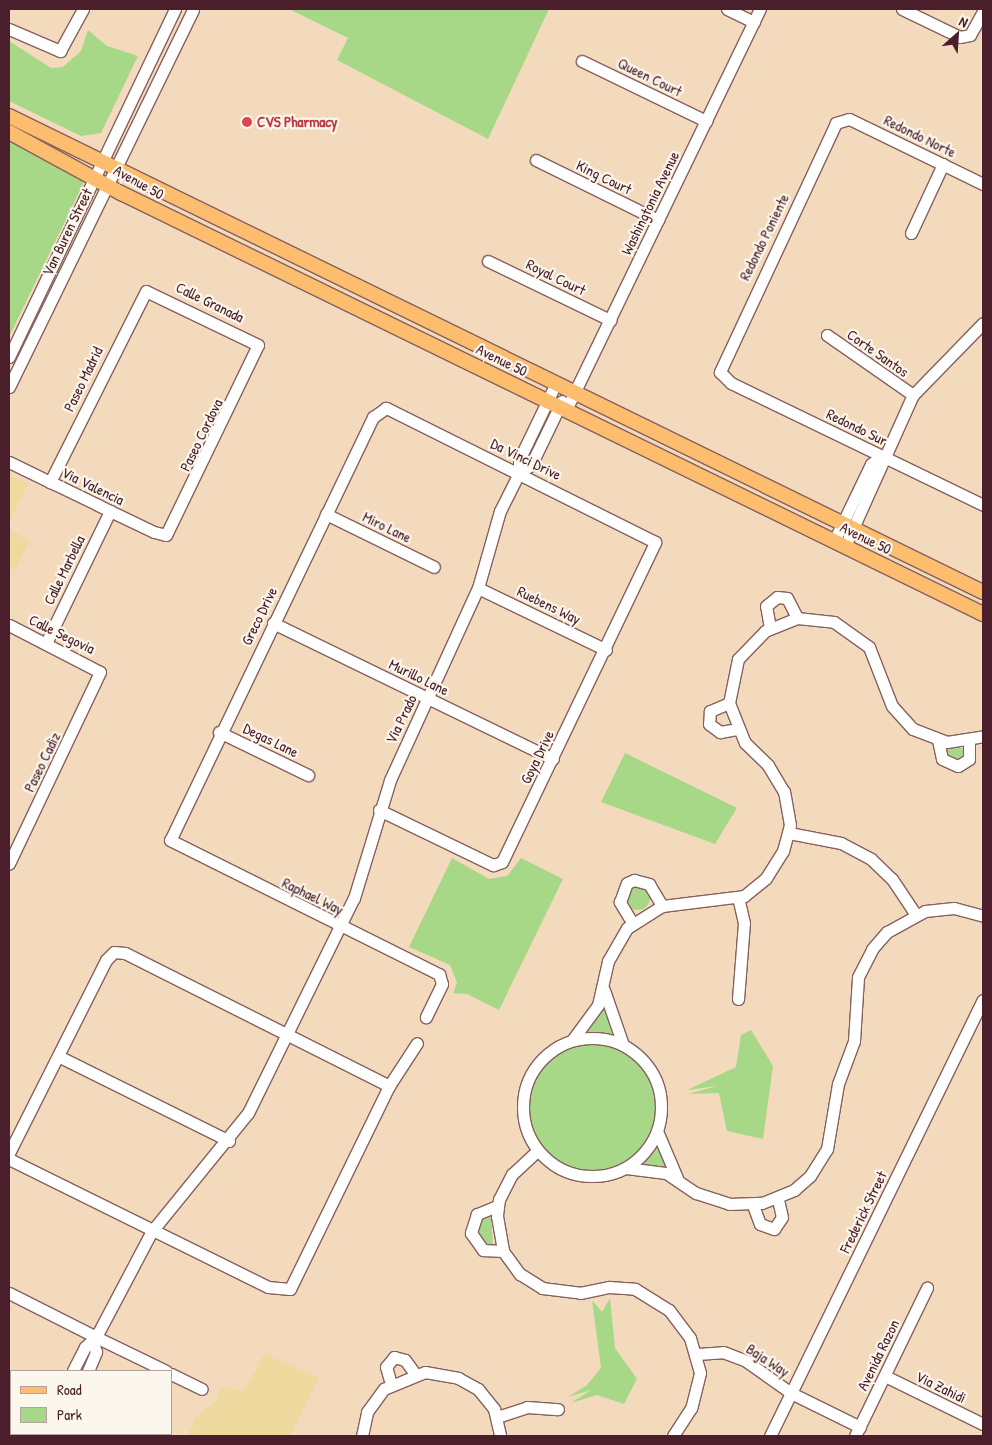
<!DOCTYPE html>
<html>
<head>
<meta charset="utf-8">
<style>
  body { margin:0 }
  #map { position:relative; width:992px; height:1445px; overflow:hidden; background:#f4dabd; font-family:"Patrick Hand",sans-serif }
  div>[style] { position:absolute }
  .green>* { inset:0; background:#a7d887 }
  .round { border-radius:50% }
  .sand>* { inset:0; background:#eeda9e }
  .roads { filter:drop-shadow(1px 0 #86605e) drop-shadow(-1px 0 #86605e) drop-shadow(0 1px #86605e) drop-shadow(0 -1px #86605e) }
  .minor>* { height:11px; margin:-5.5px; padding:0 5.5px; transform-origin:5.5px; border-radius:5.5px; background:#fff }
  .minor>.ring { margin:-5.5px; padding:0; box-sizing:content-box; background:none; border:11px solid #fff; border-radius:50% }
  .major>* { height:14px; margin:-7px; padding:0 7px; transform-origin:7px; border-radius:7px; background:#fcbd6f }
  .dots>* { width:14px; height:14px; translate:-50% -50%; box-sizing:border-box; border:2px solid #fbf7ec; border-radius:50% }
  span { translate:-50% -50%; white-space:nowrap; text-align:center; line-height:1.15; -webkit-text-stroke:4.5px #fbf7ec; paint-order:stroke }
  .street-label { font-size:15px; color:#4a1f2b }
  .health-label { font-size:15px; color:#be3a42; font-weight:700 }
  .left { translate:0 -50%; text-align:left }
  .frame { position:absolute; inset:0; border:10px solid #4a1f2b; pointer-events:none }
  .legend { position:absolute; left:10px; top:1370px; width:162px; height:65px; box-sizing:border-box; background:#fbf7ec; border:1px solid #b4a19f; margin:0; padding:6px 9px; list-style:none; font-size:15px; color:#4a1f2b }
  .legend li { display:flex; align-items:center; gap:10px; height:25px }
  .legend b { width:25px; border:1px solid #b4a19f }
  .north { position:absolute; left:932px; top:10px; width:50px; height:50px; -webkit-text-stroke:4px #fbf7ec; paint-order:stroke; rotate:26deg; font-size:14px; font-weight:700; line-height:20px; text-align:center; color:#4a1f2b }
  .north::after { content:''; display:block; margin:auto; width:18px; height:22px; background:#4a1f2b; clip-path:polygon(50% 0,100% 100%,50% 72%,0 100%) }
</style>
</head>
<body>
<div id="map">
  <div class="green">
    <i style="clip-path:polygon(289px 9px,549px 9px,488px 139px,337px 60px,348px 38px)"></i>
    <i style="clip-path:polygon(88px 30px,107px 46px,138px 56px,101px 133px,81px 136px,9px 101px,9px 41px,51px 68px,63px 67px,81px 51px)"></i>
    <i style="clip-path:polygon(9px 141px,86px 178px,9px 337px)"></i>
    <i style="clip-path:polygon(944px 748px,963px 748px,965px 752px,960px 759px,950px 759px)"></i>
    <i style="clip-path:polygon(625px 753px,737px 808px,715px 844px,601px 802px)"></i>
    <i style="clip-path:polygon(452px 858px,489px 879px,507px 876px,521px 858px,563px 879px,499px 1010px,467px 994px,453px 993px,457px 983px,450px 965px,409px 947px)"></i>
    <i class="round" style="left:626px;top:886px;width:24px;height:24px"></i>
    <i style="clip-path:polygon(600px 1008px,605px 1009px,613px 1037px,586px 1034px)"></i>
    <i style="clip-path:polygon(751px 1030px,773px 1066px,763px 1139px,727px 1131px,719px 1093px,688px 1094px,717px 1086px,687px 1090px,736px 1067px,741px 1035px)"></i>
    <i class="round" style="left:528px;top:1042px;width:128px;height:128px"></i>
    <i style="clip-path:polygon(656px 1143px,666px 1164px,664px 1168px,641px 1163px)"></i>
    <i style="clip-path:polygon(487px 1215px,491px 1218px,493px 1245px,485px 1245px,477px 1232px,480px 1220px)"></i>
    <i style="clip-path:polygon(610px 1298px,615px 1348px,637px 1379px,624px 1404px,597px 1395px,571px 1403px,591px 1390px,568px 1397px,587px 1385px,601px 1368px,592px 1300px,602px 1312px)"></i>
  </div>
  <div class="sand">
    <i style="clip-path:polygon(9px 474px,28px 484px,9px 523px)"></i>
    <i style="clip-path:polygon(9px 529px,30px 540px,15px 570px,9px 567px)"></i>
    <i style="clip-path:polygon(264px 1353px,319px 1378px,290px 1436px,187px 1436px,196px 1417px,216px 1401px,221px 1388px,245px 1390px)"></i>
  </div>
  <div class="roads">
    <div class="minor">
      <i style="left:727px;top:9px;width:30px;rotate:26deg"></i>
      <i style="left:902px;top:9px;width:64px;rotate:25.8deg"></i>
      <i style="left:960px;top:37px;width:10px;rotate:-11deg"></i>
      <i style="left:970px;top:35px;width:26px;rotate:-61deg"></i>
      <i style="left:9px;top:29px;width:56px;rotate:23.3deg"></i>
      <i style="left:60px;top:51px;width:48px;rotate:-61.3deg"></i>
      <i style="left:582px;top:61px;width:138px;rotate:25.8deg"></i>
      <i style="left:536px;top:160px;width:136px;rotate:26.2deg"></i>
      <i style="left:983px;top:184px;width:149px;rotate:-154.1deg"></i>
      <i style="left:849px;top:119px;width:14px;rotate:163deg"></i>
      <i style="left:836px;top:123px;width:275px;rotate:115deg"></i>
      <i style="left:720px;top:372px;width:16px;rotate:45deg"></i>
      <i style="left:731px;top:383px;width:280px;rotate:25.8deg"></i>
      <i style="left:911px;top:233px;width:76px;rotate:-65.1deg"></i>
      <i style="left:488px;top:261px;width:136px;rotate:25.8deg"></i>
      <i style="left:827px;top:335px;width:105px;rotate:34.9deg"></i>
      <i style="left:9px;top:357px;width:386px;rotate:-64.5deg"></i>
      <i style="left:9px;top:387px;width:420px;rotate:-64deg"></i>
      <i style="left:566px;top:410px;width:445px;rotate:-64.2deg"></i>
      <i style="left:9px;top:462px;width:46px;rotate:26deg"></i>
      <i style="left:50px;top:482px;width:12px;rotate:24deg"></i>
      <i style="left:61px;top:487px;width:41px;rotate:25.9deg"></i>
      <i style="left:98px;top:505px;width:13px;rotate:27deg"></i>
      <i style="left:110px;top:511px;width:49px;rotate:25.5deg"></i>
      <i style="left:154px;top:532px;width:12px;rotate:14deg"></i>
      <i style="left:166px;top:535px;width:211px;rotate:-64.2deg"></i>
      <i style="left:258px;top:345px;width:124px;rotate:-154.3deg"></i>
      <i style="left:146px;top:291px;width:214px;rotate:116.7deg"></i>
      <i style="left:519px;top:473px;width:14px;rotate:-34deg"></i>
      <i style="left:531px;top:465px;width:71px;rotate:-64.2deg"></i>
      <i style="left:326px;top:514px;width:120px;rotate:26.1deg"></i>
      <i style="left:834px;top:541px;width:85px;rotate:-64.3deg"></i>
      <i style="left:871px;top:464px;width:14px;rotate:-36deg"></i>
      <i style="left:845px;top:546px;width:166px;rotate:-65.8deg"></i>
      <i style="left:913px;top:395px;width:100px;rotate:-45.8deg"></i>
      <i style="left:478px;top:588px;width:142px;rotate:25.8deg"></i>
      <i style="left:273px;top:623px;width:311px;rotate:25.9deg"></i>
      <i style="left:9px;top:625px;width:102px;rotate:27.3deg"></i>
      <i style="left:100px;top:672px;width:212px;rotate:115.4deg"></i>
      <i style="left:770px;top:628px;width:22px;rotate:-100deg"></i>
      <i style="left:766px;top:606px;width:14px;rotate:-39deg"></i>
      <i style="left:777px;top:597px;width:10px;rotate:6deg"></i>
      <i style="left:787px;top:598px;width:22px;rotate:63deg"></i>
      <i style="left:46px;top:643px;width:147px;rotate:-64.1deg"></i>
      <i style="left:729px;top:703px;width:21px;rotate:157deg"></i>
      <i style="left:710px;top:711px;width:13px;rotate:94deg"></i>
      <i style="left:709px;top:724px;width:14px;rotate:36deg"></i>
      <i style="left:720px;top:732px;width:17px;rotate:-10deg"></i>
      <i style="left:219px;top:732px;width:99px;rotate:25.8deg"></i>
      <i style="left:938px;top:740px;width:19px;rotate:78deg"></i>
      <i style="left:942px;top:759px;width:17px;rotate:24deg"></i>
      <i style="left:958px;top:766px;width:13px;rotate:-32deg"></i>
      <i style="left:969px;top:759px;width:18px;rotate:-90deg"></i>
      <i style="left:379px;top:810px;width:127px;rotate:25.8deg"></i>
      <i style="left:493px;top:865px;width:9px;rotate:-18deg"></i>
      <i style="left:502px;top:862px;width:355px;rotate:-64.4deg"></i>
      <i style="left:655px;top:542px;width:301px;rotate:-153.5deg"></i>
      <i style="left:386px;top:408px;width:16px;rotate:145deg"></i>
      <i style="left:373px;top:417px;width:469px;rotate:115.6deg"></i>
      <i style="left:170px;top:840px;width:301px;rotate:26.5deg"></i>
      <i style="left:439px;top:974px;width:10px;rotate:73deg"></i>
      <i style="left:442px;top:984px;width:37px;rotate:116deg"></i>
      <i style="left:789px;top:833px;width:53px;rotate:10.9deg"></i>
      <i style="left:841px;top:843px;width:34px;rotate:28deg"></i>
      <i style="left:871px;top:859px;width:29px;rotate:44deg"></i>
      <i style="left:892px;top:879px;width:43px;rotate:56.3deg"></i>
      <i style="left:633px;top:924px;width:26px;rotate:-121deg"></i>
      <i style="left:620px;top:902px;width:20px;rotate:-70deg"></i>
      <i style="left:627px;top:883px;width:8px;rotate:-23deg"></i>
      <i style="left:634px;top:880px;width:16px;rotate:15deg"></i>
      <i style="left:649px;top:884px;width:26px;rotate:59deg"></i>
      <i style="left:604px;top:990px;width:58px;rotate:70.9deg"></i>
      <i style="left:738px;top:999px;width:76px;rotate:-85.5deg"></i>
      <i style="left:744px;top:923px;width:26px;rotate:-103deg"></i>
      <i class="ring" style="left:523px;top:1038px;width:127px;height:127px"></i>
      <i style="left:573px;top:1039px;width:42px;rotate:-53.7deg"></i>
      <i style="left:598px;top:1005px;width:45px;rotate:-77.2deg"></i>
      <i style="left:608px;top:961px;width:38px;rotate:-60deg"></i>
      <i style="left:627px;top:928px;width:41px;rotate:-32.2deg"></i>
      <i style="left:662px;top:906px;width:83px;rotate:-7deg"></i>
      <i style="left:744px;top:896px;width:28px;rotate:-39deg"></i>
      <i style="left:766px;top:878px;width:32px;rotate:-58deg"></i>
      <i style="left:783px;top:851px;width:27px;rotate:-75deg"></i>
      <i style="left:790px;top:825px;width:34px;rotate:-100deg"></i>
      <i style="left:784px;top:792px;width:31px;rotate:-121deg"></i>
      <i style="left:768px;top:765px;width:32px;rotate:-136deg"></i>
      <i style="left:745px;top:743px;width:43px;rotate:-111.8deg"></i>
      <i style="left:729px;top:703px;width:45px;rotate:-78.4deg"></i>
      <i style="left:738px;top:659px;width:39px;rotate:-46deg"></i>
      <i style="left:765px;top:631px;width:35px;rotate:-22deg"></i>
      <i style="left:797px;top:618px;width:37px;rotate:6deg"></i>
      <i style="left:834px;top:622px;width:43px;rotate:35.5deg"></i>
      <i style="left:869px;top:647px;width:63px;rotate:68.7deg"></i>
      <i style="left:892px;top:706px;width:31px;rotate:48deg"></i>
      <i style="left:913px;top:729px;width:36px;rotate:21deg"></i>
      <i style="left:947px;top:742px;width:36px;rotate:-9deg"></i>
      <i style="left:58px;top:1056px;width:191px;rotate:26.4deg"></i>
      <i style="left:657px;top:1131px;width:51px;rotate:66.9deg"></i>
      <i style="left:537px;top:1151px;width:34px;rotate:137deg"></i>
      <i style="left:512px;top:1174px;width:28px;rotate:117deg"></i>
      <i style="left:499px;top:1199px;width:17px;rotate:97deg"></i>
      <i style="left:497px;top:1216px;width:36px;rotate:80deg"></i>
      <i style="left:503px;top:1251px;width:29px;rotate:54deg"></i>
      <i style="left:520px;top:1274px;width:26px;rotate:32deg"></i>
      <i style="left:542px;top:1288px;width:38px;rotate:7deg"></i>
      <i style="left:580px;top:1293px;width:30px;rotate:-12deg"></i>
      <i style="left:609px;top:1287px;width:26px;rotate:4deg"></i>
      <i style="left:635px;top:1289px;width:40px;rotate:32deg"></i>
      <i style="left:669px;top:1310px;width:35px;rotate:53deg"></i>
      <i style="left:690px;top:1338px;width:36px;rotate:74deg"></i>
      <i style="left:700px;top:1373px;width:36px;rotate:104deg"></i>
      <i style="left:691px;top:1408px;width:33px;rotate:123deg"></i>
      <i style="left:9px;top:1153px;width:216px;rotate:-63.3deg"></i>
      <i style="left:106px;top:960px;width:11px;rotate:-45deg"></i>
      <i style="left:114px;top:952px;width:11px;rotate:5deg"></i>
      <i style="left:125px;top:953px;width:296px;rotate:26.7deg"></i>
      <i style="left:9px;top:1159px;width:289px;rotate:26.3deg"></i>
      <i style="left:268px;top:1287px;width:22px;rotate:5deg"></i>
      <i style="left:290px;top:1289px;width:226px;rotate:-64deg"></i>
      <i style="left:389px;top:1086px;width:51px;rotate:-56.9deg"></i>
      <i style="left:626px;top:1168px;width:40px;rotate:7.1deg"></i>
      <i style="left:666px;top:1173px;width:36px;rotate:34deg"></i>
      <i style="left:696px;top:1193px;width:35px;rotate:18deg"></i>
      <i style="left:729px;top:1204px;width:33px;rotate:-2deg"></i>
      <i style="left:762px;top:1203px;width:35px;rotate:-22deg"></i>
      <i style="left:794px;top:1190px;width:21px;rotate:-41deg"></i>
      <i style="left:810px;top:1176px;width:32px;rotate:-58deg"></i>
      <i style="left:827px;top:1149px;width:66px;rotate:-80.4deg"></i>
      <i style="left:838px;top:1084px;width:46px;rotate:-69.6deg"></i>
      <i style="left:854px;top:1041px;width:64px;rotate:-86.4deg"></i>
      <i style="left:858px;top:977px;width:31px;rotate:-63deg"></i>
      <i style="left:872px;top:949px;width:23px;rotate:-49deg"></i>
      <i style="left:887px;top:932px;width:43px;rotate:-28.9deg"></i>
      <i style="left:925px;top:911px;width:29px;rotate:-6deg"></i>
      <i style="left:954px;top:908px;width:30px;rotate:15deg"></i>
      <i style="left:753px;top:1205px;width:20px;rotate:70deg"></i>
      <i style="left:760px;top:1224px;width:15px;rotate:20deg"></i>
      <i style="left:774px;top:1229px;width:14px;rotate:-56deg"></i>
      <i style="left:782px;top:1217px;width:18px;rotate:-103deg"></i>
      <i style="left:497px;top:1206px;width:22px;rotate:158deg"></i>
      <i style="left:477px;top:1214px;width:20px;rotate:108deg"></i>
      <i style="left:471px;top:1233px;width:21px;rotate:55deg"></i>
      <i style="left:483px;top:1250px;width:20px;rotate:3deg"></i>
      <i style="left:9px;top:1293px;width:97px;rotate:26.8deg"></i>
      <i style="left:96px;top:1337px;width:15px;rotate:138deg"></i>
      <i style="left:85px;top:1347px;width:27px;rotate:117deg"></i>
      <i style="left:697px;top:1354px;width:26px;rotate:-4deg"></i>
      <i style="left:723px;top:1352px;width:25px;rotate:21deg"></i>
      <i style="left:746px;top:1361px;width:55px;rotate:35.4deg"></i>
      <i style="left:791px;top:1393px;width:77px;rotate:26.2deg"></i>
      <i style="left:88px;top:1371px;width:21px;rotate:-67deg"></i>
      <i style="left:96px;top:1352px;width:10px;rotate:-107deg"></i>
      <i style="left:166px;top:1371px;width:78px;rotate:-154.1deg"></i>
      <i style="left:96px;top:1337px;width:120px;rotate:-62.2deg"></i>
      <i style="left:152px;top:1231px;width:152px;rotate:-50.9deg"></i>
      <i style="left:248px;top:1113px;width:240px;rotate:-63.8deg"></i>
      <i style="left:354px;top:898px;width:123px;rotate:-73deg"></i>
      <i style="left:390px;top:780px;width:211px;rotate:-65.4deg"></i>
      <i style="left:478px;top:588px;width:80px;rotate:-74.1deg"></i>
      <i style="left:500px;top:511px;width:42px;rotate:-63.4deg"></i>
      <i style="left:519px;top:473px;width:13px;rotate:-90deg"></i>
      <i style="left:519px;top:460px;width:85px;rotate:-64.3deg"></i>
      <i style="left:171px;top:1374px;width:34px;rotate:26deg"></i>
      <i style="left:885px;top:1376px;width:109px;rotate:26.1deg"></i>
      <i style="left:391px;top:1384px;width:18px;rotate:-106deg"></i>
      <i style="left:386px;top:1367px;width:13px;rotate:-51deg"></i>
      <i style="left:394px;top:1357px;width:11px;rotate:15deg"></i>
      <i style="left:405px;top:1360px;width:17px;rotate:54deg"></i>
      <i style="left:9px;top:1403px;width:2px;rotate:27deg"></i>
      <i style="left:497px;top:1417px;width:32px;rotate:-18deg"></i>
      <i style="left:527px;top:1407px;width:31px;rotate:4deg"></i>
      <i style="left:72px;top:1434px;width:5px;rotate:22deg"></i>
      <i style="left:43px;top:1436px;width:2px;rotate:-63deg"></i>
      <i style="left:57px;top:1436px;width:3px;rotate:-45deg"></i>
      <i style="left:362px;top:1436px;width:25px;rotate:-78deg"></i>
      <i style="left:367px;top:1412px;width:29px;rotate:-54deg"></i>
      <i style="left:384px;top:1389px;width:44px;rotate:-22.5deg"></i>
      <i style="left:425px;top:1372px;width:34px;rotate:10deg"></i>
      <i style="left:458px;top:1378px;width:23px;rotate:29deg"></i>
      <i style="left:478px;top:1389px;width:26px;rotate:51deg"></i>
      <i style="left:494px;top:1409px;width:28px;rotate:77deg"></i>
      <i style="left:770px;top:1436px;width:485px;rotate:-64deg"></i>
      <i style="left:855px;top:1436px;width:165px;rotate:-64.1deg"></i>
    </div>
    <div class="major">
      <i style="left:9px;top:116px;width:1084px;rotate:26.05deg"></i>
      <i style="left:9px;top:132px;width:128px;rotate:28.6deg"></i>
      <i style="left:121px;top:193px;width:959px;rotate:26.03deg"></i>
    </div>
  </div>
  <div class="dots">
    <i style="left:247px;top:122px;background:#e0444e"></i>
  </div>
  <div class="street-label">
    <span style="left:650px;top:77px;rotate:26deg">Queen Court</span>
    <span style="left:920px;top:136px;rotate:26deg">Redondo Norte</span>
    <span style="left:604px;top:177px;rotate:26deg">King Court</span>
    <span style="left:139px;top:182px;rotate:29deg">Avenue 50</span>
    <span style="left:650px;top:203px;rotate:-64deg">Washingtonia Avenue</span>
    <span style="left:67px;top:232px;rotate:-64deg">Van Buren Street</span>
    <span style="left:764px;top:237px;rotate:-64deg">Redondo Poniente</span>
    <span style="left:556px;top:277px;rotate:26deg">Royal Court</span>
    <span style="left:210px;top:302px;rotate:26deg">Calle Granada</span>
    <span style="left:878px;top:353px;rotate:35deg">Corte Santos</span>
    <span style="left:502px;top:360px;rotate:26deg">Avenue 50</span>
    <span style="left:83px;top:379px;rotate:-64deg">Paseo Madrid</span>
    <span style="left:857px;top:427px;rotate:26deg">Redondo Sur</span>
    <span style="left:201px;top:435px;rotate:-64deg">Paseo Cordova</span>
    <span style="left:526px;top:459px;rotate:26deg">Da Vinci Drive</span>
    <span style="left:93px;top:486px;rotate:26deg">Via Valencia</span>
    <span style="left:387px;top:527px;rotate:26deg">Miro Lane</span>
    <span style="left:866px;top:538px;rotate:26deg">Avenue 50</span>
    <span style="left:64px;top:570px;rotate:-64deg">Calle Marbella</span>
    <span style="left:549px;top:605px;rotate:26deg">Ruebens Way</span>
    <span style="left:259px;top:616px;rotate:-64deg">Greco Drive</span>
    <span style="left:62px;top:634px;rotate:26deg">Calle Segovia</span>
    <span style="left:419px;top:677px;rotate:26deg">Murillo Lane</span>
    <span style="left:401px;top:719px;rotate:-64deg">Via Prado</span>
    <span style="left:271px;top:740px;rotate:26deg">Degas Lane</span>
    <span style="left:537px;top:757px;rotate:-64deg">Goya Drive</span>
    <span style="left:42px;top:762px;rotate:-64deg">Paseo Cadiz</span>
    <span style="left:313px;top:896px;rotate:26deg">Raphael Way</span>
    <span style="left:863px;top:1212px;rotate:-64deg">Frederick Street</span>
    <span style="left:878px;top:1355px;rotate:-64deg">Avenida Razon</span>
    <span style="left:768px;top:1360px;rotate:33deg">Baja Way</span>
    <span style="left:941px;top:1387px;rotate:26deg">Via Zahidi</span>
  </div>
  <div class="health-label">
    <span class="left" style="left:257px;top:122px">CVS Pharmacy</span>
  </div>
  <div class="frame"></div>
  <ul class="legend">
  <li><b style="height:6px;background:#fcbd6f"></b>Road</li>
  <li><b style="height:14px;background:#a7d887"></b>Park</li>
  </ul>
  <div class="north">N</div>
</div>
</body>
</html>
